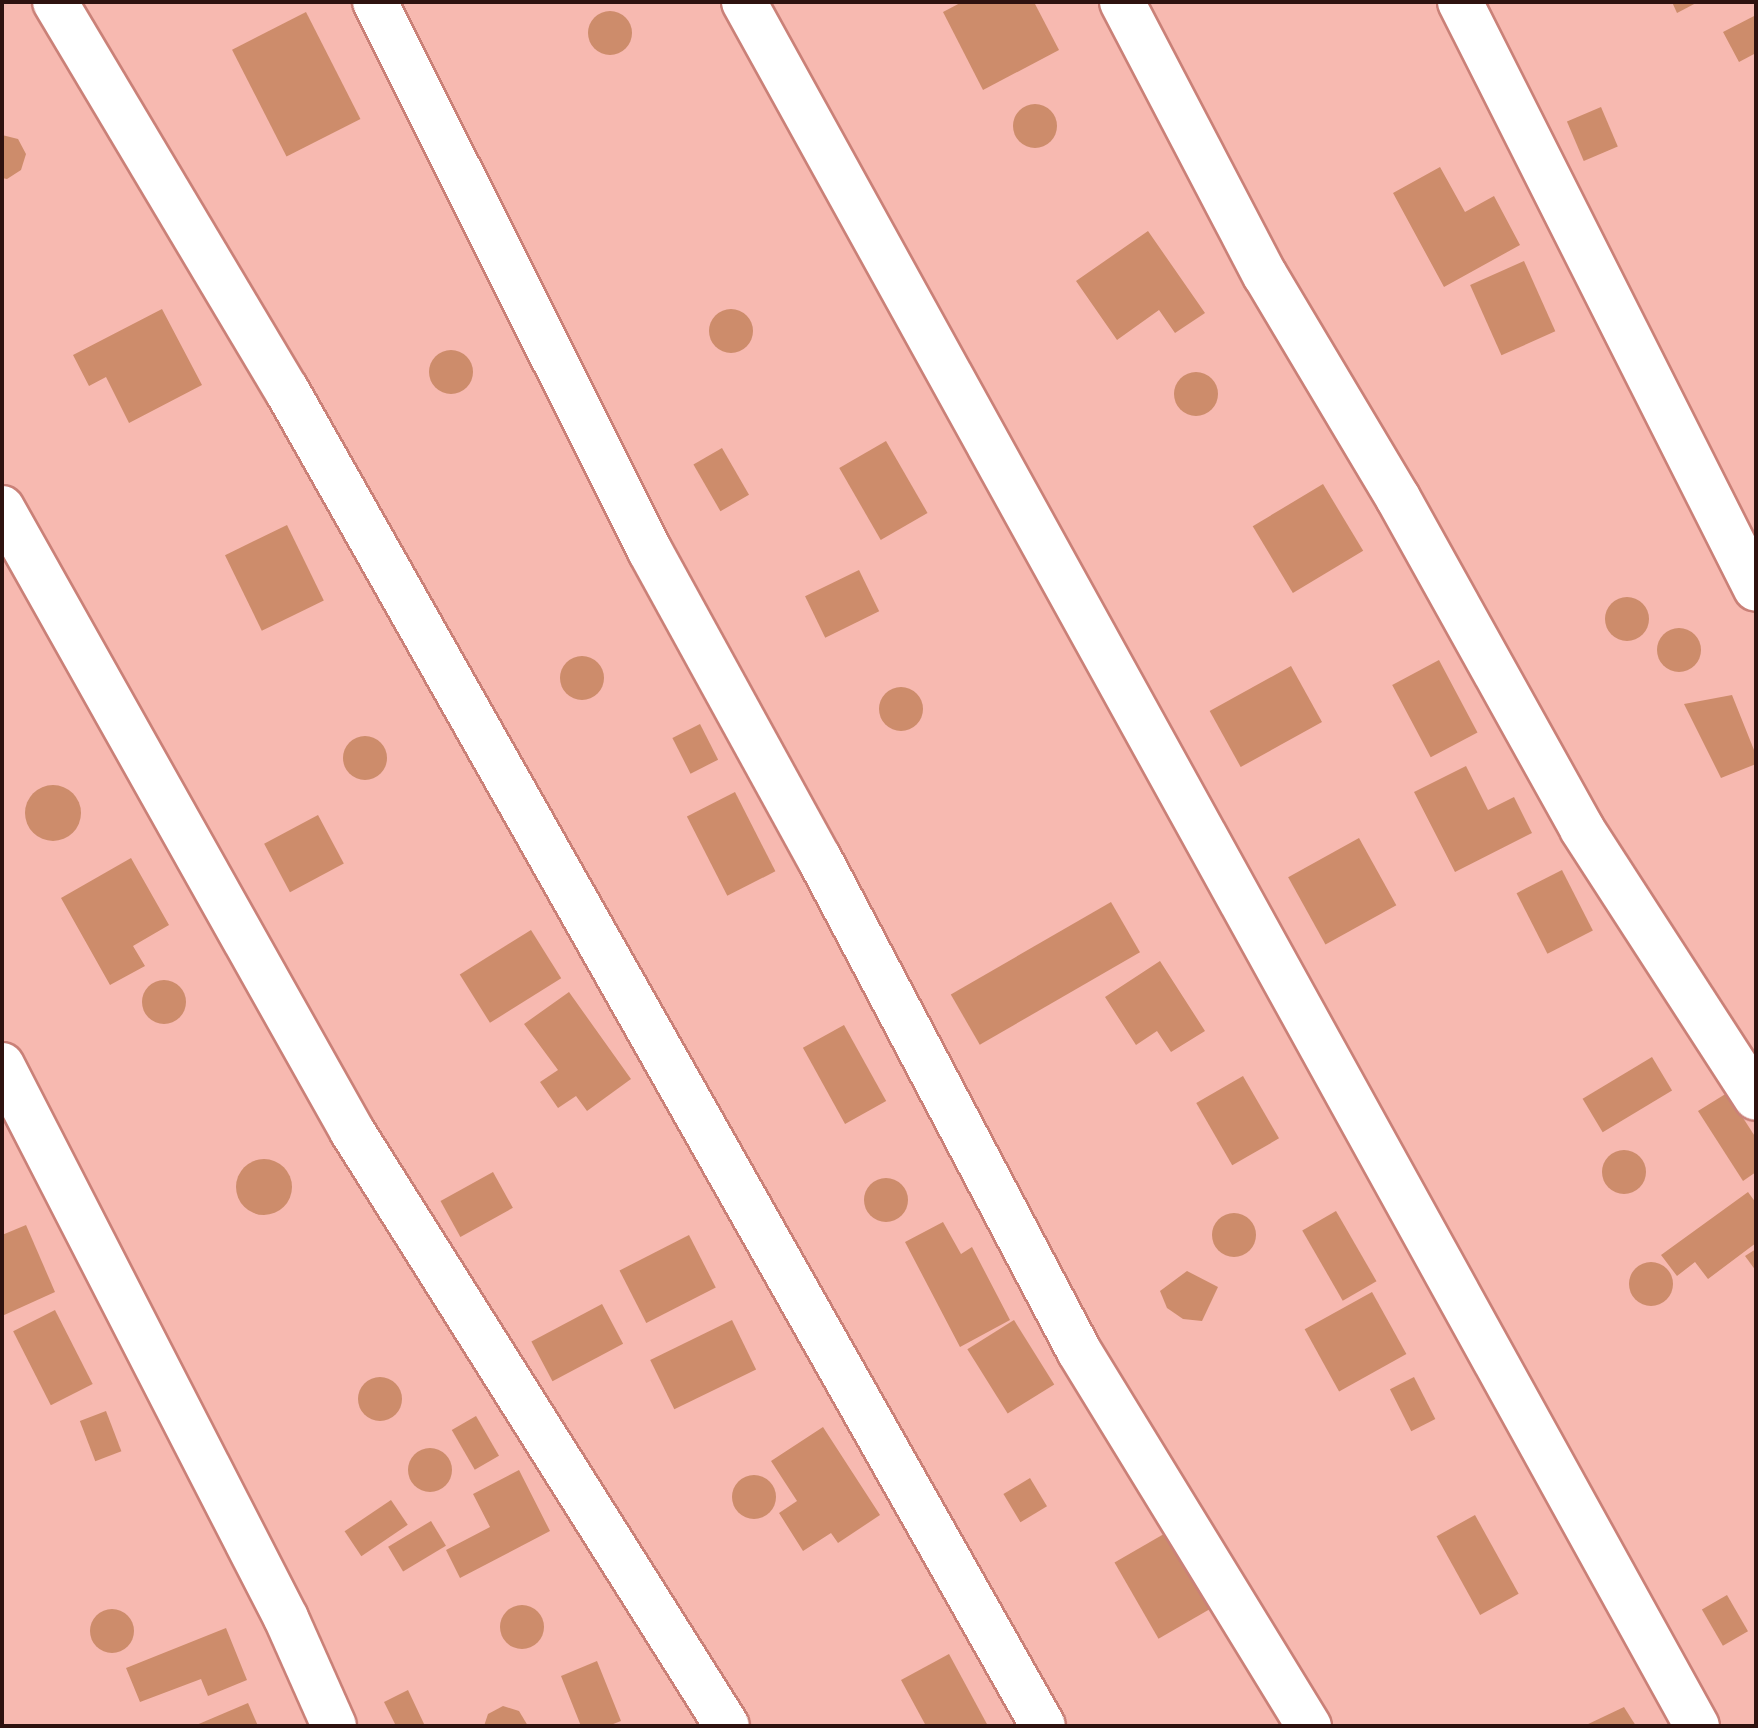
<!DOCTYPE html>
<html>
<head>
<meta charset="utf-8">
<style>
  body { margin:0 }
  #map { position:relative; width:1758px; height:1728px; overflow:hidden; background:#f7b9b0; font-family:Ubuntu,sans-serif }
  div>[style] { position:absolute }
  .building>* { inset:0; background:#cd8c6b; transform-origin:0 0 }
  .round { border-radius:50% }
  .roads { filter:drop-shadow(2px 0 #ca8178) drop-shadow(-2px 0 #ca8178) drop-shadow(0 2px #ca8178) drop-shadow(0 -2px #ca8178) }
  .street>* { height:44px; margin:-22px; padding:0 22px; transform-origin:22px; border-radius:22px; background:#fff }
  span { translate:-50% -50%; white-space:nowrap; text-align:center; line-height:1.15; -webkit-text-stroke:7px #fee5e1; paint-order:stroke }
  .frame { position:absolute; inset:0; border:4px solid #2e120f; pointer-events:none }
</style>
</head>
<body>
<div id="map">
  <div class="building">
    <i style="clip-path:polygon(962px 2px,1034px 2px,1059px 50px,983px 90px,943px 12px)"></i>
    <i style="clip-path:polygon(1672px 2px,1698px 2px,1677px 13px)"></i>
    <i class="round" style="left:588px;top:11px;width:44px;height:44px"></i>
    <i style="left:306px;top:12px;width:120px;height:83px;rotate:63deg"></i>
    <i style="clip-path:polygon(1756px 15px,1756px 53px,1739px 62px,1723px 32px)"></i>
    <i class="round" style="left:1013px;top:104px;width:44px;height:44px"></i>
    <i style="left:1601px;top:107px;width:43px;height:37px;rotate:67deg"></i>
    <i style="clip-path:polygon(2px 135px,18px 139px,26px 154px,21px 170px,7px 179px,2px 178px)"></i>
    <i style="clip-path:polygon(1440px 167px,1465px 212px,1494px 196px,1520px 245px,1444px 287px,1393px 193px)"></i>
    <i style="clip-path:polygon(1148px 231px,1205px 313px,1175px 333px,1159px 310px,1117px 340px,1076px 281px)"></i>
    <i style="left:1524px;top:261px;width:77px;height:59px;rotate:66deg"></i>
    <i style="clip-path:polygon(162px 309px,202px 385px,129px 423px,106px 377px,89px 386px,73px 355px)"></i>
    <i class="round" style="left:709px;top:309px;width:44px;height:44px"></i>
    <i class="round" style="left:429px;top:350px;width:44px;height:44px"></i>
    <i class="round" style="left:1174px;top:372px;width:44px;height:44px"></i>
    <i style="left:886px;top:441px;width:83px;height:54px;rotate:60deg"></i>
    <i style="left:722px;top:448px;width:54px;height:33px;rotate:60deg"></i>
    <i style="left:1323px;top:484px;width:78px;height:82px;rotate:59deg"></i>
    <i style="left:287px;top:525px;width:84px;height:69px;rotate:64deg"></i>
    <i style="left:859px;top:570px;width:46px;height:60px;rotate:64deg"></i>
    <i class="round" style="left:1605px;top:597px;width:44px;height:44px"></i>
    <i class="round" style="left:1657px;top:628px;width:44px;height:44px"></i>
    <i class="round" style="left:560px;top:656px;width:44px;height:44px"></i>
    <i style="left:1439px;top:660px;width:82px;height:53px;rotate:62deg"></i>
    <i style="left:1291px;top:666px;width:64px;height:93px;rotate:61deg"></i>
    <i class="round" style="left:879px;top:687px;width:44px;height:44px"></i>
    <i style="clip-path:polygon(1732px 695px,1756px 755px,1756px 764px,1721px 778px,1684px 704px)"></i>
    <i style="left:700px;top:724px;width:40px;height:31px;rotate:63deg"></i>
    <i class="round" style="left:343px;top:736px;width:44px;height:44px"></i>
    <i style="clip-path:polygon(1466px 766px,1488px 810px,1514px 797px,1532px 833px,1455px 872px,1414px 792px)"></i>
    <i class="round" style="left:25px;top:785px;width:56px;height:56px"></i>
    <i style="left:735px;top:792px;width:89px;height:54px;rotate:63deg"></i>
    <i style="left:318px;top:815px;width:55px;height:61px;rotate:62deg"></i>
    <i style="left:1359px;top:838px;width:77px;height:81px;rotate:61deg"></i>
    <i style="clip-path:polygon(131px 858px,169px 925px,133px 946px,145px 966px,110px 985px,61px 898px)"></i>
    <i style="left:1562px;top:870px;width:68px;height:51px;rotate:63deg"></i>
    <i style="left:1111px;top:902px;width:58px;height:185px;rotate:60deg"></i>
    <i style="left:531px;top:930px;width:57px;height:84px;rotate:58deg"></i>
    <i style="clip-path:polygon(1160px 961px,1205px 1031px,1171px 1052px,1157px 1031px,1136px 1045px,1105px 997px)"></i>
    <i class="round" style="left:142px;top:980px;width:44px;height:44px"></i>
    <i style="clip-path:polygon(569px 992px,631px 1079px,587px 1111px,576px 1096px,558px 1108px,540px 1082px,558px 1070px,524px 1024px)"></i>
    <i style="left:844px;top:1025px;width:87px;height:47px;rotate:61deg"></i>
    <i style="left:1652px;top:1057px;width:39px;height:81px;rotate:59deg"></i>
    <i style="left:1243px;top:1076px;width:72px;height:54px;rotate:60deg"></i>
    <i style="clip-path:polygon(1727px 1093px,1756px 1138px,1756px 1172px,1743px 1181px,1698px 1111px)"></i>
    <i class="round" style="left:1602px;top:1150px;width:44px;height:44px"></i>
    <i class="round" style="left:236px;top:1159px;width:56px;height:56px"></i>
    <i style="left:493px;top:1172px;width:41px;height:60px;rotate:61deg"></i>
    <i class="round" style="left:864px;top:1178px;width:44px;height:44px"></i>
    <i style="clip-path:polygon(1748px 1192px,1756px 1203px,1756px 1243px,1708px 1279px,1695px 1262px,1677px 1276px,1661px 1255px)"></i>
    <i style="left:1336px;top:1211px;width:81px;height:39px;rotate:60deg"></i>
    <i class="round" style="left:1212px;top:1213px;width:44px;height:44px"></i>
    <i style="clip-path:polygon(943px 1222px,961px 1254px,972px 1247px,1010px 1320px,960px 1347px,905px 1242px)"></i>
    <i style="clip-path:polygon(26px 1225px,55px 1292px,2px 1316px,2px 1235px)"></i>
    <i style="left:689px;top:1235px;width:59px;height:78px;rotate:63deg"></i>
    <i style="clip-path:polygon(1756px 1249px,1756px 1271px,1745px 1256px)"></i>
    <i class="round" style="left:1629px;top:1262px;width:44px;height:44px"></i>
    <i style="clip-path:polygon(1187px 1271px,1218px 1287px,1202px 1321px,1183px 1319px,1167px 1308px,1160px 1291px)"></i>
    <i style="left:1372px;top:1292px;width:71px;height:77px;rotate:61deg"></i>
    <i style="left:602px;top:1304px;width:45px;height:80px;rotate:62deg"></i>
    <i style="left:55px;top:1310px;width:83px;height:47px;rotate:63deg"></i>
    <i style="left:732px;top:1320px;width:55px;height:91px;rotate:64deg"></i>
    <i style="left:1014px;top:1320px;width:76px;height:55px;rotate:58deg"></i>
    <i style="left:1414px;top:1377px;width:47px;height:27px;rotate:63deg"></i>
    <i class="round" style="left:358px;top:1377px;width:44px;height:44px"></i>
    <i style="left:106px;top:1411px;width:43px;height:28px;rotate:69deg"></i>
    <i style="left:476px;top:1416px;width:46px;height:28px;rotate:60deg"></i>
    <i style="clip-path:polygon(823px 1427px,880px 1515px,838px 1543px,831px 1533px,803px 1551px,779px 1513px,797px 1501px,771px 1461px)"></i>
    <i class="round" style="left:408px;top:1448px;width:44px;height:44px"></i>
    <i style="clip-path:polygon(519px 1470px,550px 1531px,460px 1578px,446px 1550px,490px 1527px,473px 1494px)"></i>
    <i class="round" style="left:732px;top:1475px;width:44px;height:44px"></i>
    <i style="left:1030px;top:1478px;width:33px;height:31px;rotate:59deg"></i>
    <i style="left:391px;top:1500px;width:30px;height:56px;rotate:56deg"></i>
    <i style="left:1475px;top:1515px;width:90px;height:44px;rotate:61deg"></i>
    <i style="left:431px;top:1521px;width:29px;height:50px;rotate:59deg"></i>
    <i style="left:1176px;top:1527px;width:88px;height:71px;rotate:60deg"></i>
    <i style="left:1727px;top:1595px;width:42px;height:29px;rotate:60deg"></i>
    <i class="round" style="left:500px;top:1605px;width:44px;height:44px"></i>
    <i class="round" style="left:90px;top:1609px;width:44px;height:44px"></i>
    <i style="clip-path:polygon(226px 1628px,247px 1680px,208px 1696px,201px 1679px,140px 1702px,126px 1668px)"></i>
    <i style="clip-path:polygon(949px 1654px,988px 1726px,926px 1726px,901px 1680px)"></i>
    <i style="clip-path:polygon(597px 1661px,621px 1721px,608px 1726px,581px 1726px,561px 1676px)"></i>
    <i style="clip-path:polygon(408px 1690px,425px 1726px,396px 1726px,384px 1702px)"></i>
    <i style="clip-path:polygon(248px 1703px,258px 1726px,194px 1726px)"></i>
    <i style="clip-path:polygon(503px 1706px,519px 1711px,528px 1726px,484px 1726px,488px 1714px)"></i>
    <i style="clip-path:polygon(1624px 1707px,1636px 1726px,1584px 1726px)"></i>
  </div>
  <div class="roads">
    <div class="street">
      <i style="left:55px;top:2px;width:451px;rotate:59.2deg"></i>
      <i style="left:286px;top:389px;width:1536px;rotate:60.48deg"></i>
      <i style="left:375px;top:2px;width:614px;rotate:63.39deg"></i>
      <i style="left:650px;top:551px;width:350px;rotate:61.2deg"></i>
      <i style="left:819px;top:858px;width:557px;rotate:62.19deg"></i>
      <i style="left:1079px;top:1351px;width:440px;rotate:58.5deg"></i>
      <i style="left:744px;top:2px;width:1970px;rotate:61.07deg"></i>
      <i style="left:1122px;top:2px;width:308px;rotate:62.4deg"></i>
      <i style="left:1265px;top:275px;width:260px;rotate:59.2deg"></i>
      <i style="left:1398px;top:498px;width:379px;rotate:60.9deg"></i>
      <i style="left:1582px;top:829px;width:320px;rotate:57.1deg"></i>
      <i style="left:1460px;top:2px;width:657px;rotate:63.24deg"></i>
      <i style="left:2px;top:508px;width:715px;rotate:60.67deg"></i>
      <i style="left:352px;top:1131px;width:703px;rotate:57.78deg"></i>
      <i style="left:2px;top:1065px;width:622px;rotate:62.82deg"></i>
      <i style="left:286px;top:1618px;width:118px;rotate:66deg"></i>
    </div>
  </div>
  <div class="frame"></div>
</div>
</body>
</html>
